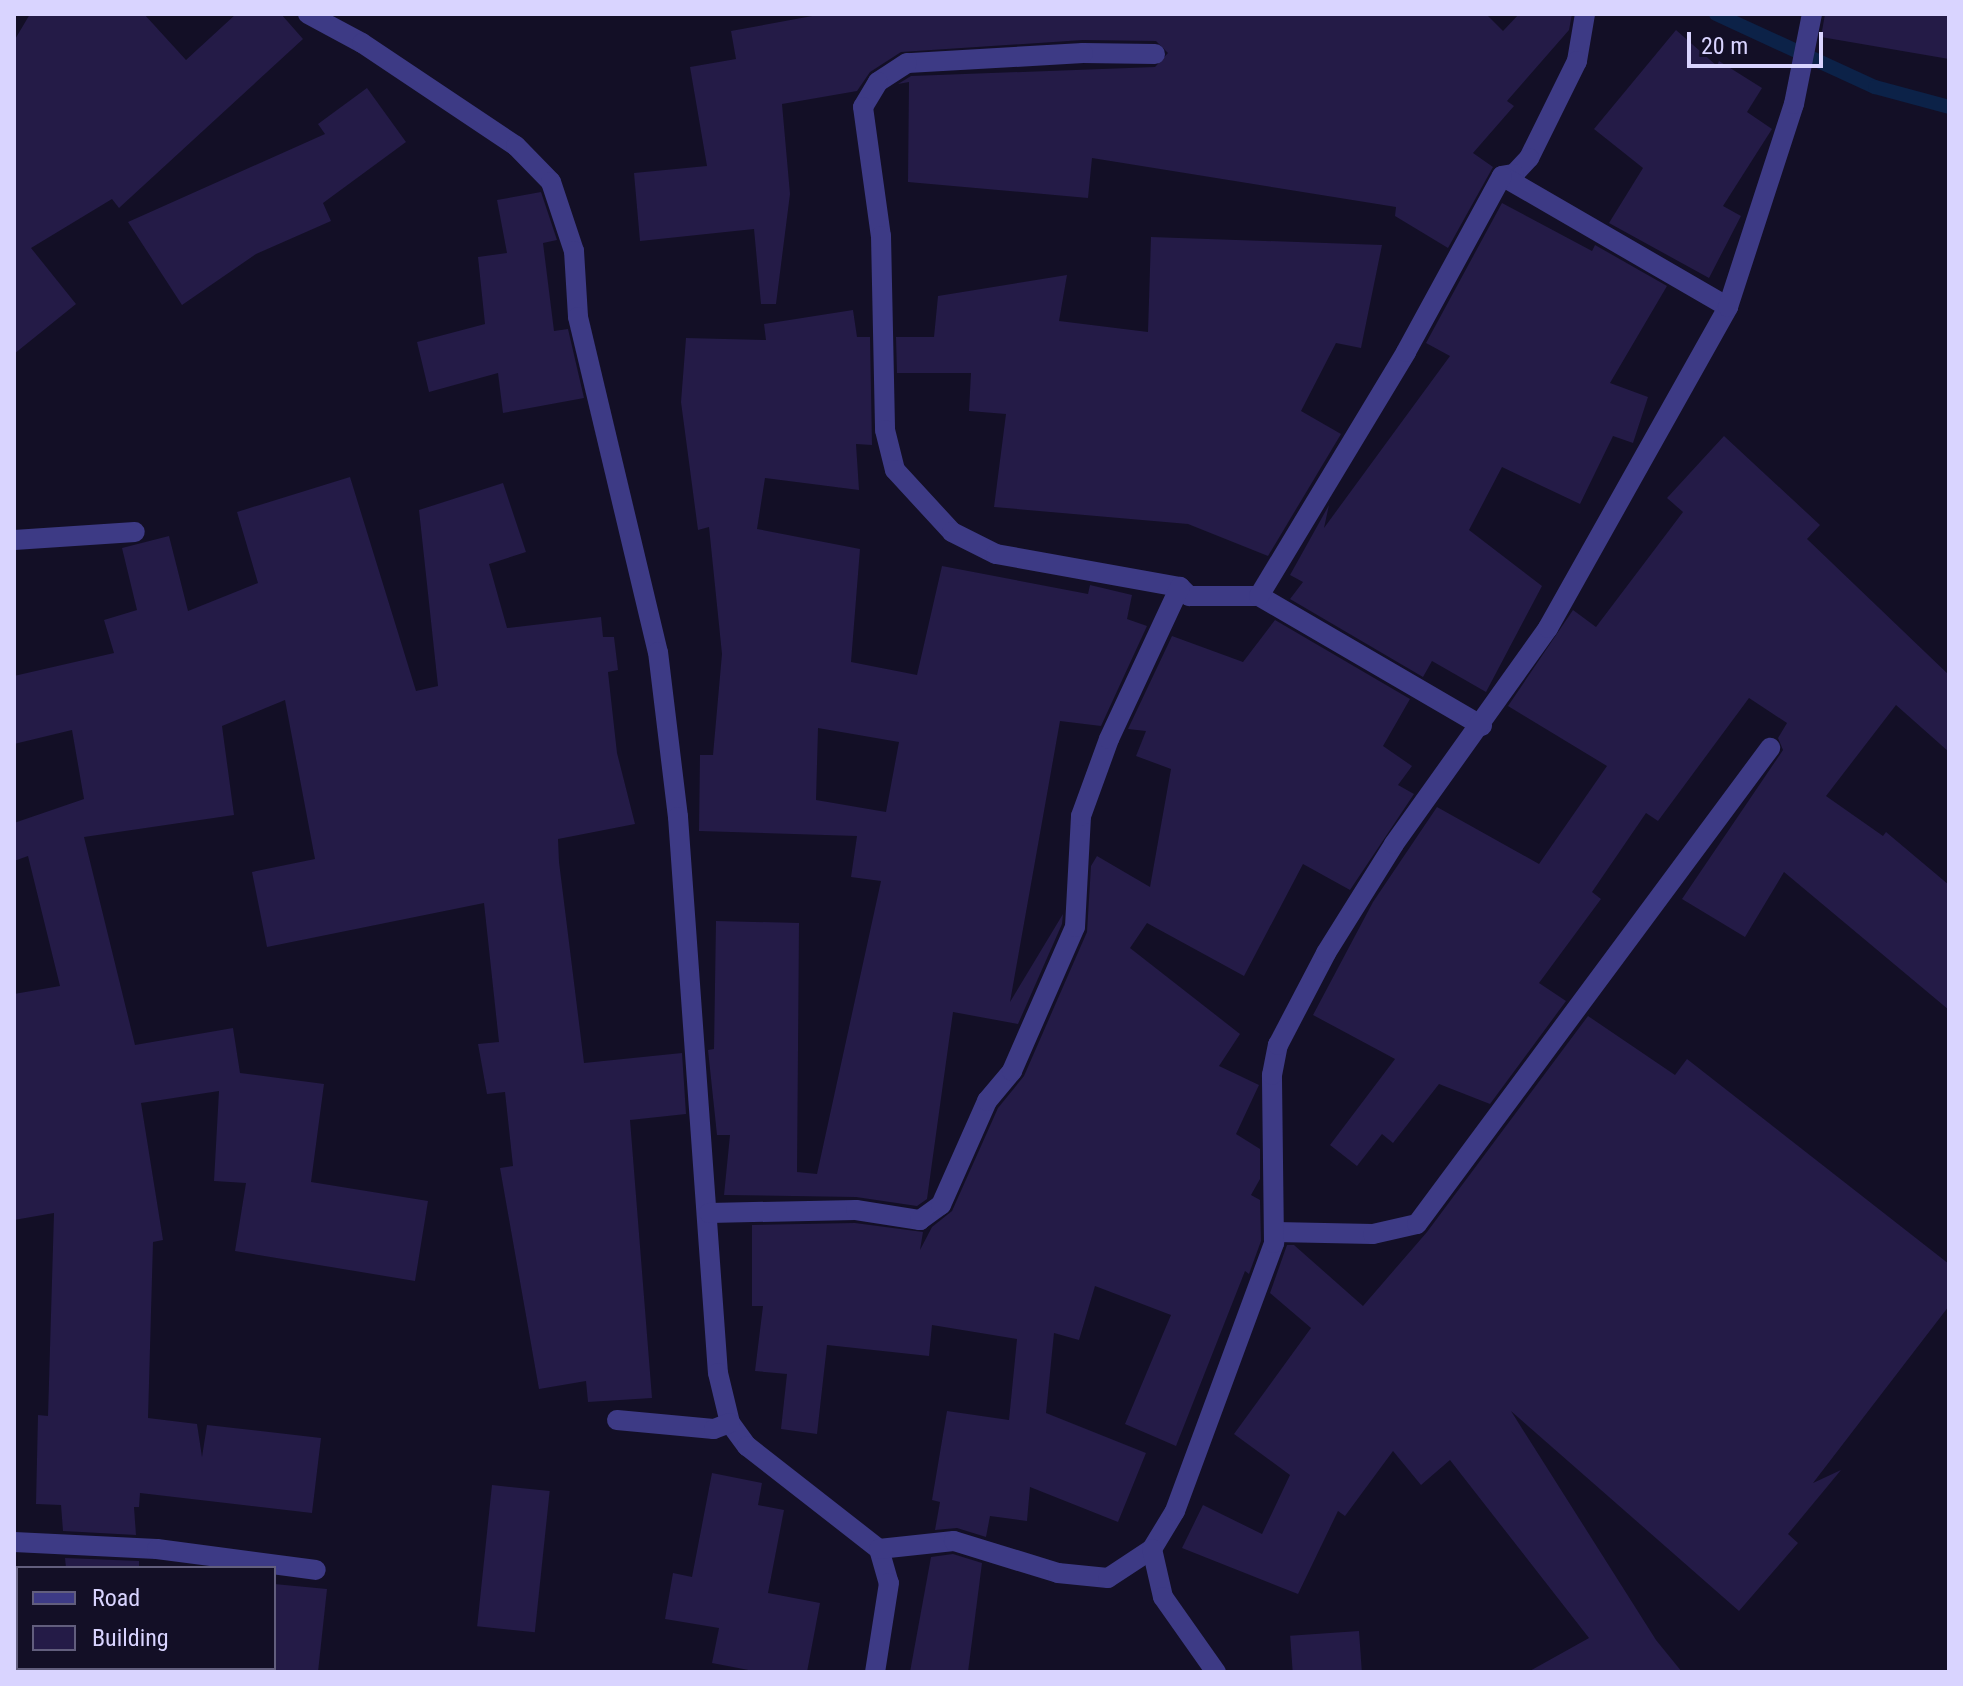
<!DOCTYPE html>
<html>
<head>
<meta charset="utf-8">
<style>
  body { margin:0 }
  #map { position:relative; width:1963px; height:1686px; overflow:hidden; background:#130f26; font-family:"Roboto Condensed",sans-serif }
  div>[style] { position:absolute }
  .stream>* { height:14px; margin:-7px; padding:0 7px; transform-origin:7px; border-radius:7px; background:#0c2248 }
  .building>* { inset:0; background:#241b47; transform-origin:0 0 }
  .minor>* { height:20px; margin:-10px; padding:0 10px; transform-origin:10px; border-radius:10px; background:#3d3a85 }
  span { translate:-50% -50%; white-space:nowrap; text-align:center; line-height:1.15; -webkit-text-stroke:8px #130f26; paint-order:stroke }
  .frame { position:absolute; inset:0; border:16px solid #d9d4ff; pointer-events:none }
  .legend { position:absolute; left:16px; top:1566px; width:260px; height:104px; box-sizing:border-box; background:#130f26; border:2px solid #625e7d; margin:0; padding:10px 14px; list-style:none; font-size:24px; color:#d9d4ff }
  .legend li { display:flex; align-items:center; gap:16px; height:40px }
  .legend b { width:40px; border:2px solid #625e7d }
  .scale { position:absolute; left:1687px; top:32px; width:136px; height:36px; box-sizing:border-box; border:4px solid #d9d4ff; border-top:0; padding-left:10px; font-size:24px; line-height:28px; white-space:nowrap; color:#d9d4ff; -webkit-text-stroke:6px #130f26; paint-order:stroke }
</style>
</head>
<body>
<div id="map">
  <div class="stream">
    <i style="left:1716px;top:14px;width:175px;rotate:24.7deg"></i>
    <i style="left:1875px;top:87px;width:77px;rotate:15.1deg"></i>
  </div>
  <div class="building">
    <i style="clip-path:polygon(30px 14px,144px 14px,186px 60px,236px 14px,281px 14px,303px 39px,119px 208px,112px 199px,31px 248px,76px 304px,14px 354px,14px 41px)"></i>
    <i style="clip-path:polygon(823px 14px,1486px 14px,1503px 31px,1519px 14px,1572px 14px,1569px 30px,1507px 101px,1514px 106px,1473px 153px,1493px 167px,1448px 248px,1395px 216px,1396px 207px,1092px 158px,1088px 198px,908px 182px,909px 82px,898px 84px,911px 76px,1155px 67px,1168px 53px,1156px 41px,1083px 40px,901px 52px,870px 72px,857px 91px,782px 104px,790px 194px,776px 304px,761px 304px,754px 229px,640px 241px,634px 173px,707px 166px,690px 67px,736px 59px,731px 31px)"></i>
    <i style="clip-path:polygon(1825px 14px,1949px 14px,1949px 59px,1821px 37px)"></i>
    <i style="clip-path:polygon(1676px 30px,1717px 66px,1719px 61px,1762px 88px,1747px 112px,1772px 129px,1723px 206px,1741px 216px,1709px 278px,1609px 223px,1643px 168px,1594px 129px)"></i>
    <i style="clip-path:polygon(367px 88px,406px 142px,323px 203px,331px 221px,256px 254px,182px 305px,128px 222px,325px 134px,318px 124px)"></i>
    <i style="clip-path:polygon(541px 192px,557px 240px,543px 243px,554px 331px,568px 329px,584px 398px,503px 413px,498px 373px,429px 392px,417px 342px,485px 324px,478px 257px,507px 253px,497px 200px)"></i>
    <i style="clip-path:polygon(1502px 203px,1592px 251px,1595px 245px,1667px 286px,1610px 383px,1648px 397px,1633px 443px,1613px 436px,1580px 504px,1502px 467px,1469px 530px,1542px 586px,1486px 692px,1432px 661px,1423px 677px,1290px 599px,1303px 582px,1290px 575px,1329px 505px,1324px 528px,1450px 356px,1426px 343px)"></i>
    <i style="clip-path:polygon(1151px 237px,1382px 245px,1361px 348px,1336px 343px,1301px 411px,1341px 434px,1268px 556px,1188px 524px,994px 507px,1006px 414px,969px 411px,971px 373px,897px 373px,896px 337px,934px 337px,938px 296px,1067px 275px,1059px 321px,1148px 332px)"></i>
    <i style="clip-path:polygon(evenodd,853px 310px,857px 337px,870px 337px,872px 445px,856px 444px,859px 490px,765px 478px,757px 529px,860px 549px,851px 662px,917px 675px,942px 566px,1088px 594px,1090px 585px,1132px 595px,1127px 619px,1147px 626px,1101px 726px,1060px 721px,1010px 1002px,1063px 914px,1062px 924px,1018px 1024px,953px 1012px,927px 1199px,917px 1206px,856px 1197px,724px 1195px,730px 1135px,717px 1135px,708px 1050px,714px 1049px,716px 921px,799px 923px,797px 1172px,817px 1174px,881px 881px,851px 877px,857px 836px,699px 831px,700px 755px,713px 755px,722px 654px,709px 527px,698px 530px,681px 402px,686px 338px,766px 340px,764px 324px,853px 310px,818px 728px,899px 742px,886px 812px,816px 800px,818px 728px)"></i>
    <i style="clip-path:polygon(1724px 436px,1820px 525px,1807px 539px,1949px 675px,1949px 752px,1896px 705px,1826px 796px,1883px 836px,1886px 832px,1949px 885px,1949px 1010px,1784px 872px,1745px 937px,1682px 899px,1783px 750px,1778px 738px,1787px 723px,1749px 698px,1658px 821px,1646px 813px,1592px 892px,1601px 899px,1539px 983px,1566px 1001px,1490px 1104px,1439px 1084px,1393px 1143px,1382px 1134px,1357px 1166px,1330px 1145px,1395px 1059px,1313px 1015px,1373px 902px,1437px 807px,1539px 864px,1607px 766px,1508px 706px,1573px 610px,1596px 627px,1683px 512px,1667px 498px)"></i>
    <i style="clip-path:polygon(350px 477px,416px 691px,438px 686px,419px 510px,503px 483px,526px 552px,489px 564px,507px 628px,601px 617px,603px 637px,614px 637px,618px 670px,608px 672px,617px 753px,635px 824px,558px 839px,559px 862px,584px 1063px,682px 1053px,686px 1114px,630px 1120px,652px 1398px,588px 1402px,586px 1381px,539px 1389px,500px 1168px,513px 1166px,505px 1092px,487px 1094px,478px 1044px,499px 1042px,484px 903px,267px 947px,252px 872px,315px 859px,285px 700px,222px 726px,234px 815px,84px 837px,135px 1045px,233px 1028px,240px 1073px,324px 1084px,311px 1182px,428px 1201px,415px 1281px,235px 1251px,246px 1183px,214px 1181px,219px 1091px,141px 1103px,163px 1240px,153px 1242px,148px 1418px,197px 1424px,202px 1457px,207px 1425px,321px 1438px,312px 1513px,140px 1493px,139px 1507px,134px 1507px,136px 1535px,63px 1531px,61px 1505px,36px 1504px,38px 1415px,48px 1416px,54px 1213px,14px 1220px,14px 994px,60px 986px,28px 856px,14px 861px,14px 823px,84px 799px,72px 730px,14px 744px,14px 676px,114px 653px,104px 620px,137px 610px,122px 548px,169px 536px,188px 611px,258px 583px,237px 512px)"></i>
    <i style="clip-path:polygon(1275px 620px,1410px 699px,1383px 746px,1412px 766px,1398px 785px,1414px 794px,1350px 890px,1303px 864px,1244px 976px,1147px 923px,1130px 948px,1240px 1034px,1219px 1066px,1259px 1085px,1236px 1134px,1260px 1149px,1260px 1179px,1251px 1195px,1260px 1200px,1261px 1241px,1249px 1274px,1245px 1271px,1176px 1446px,1125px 1424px,1171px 1315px,1095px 1286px,1079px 1340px,1054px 1333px,1046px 1413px,1146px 1453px,1118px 1522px,1030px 1487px,1027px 1521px,990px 1516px,986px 1537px,957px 1528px,935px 1530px,940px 1502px,932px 1500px,947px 1411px,1009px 1420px,1017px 1339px,932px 1325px,929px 1356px,827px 1345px,817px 1434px,781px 1429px,787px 1374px,755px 1371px,763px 1306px,752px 1306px,752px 1225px,855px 1223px,923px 1232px,920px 1250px,932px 1227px,952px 1211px,998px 1108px,1024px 1076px,1087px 932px,1091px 866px,1097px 856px,1150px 887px,1171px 769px,1136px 756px,1146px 731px,1128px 729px,1172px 636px,1243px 662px)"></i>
    <i style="clip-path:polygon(1588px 1016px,1675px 1075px,1687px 1059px,1949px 1264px,1949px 1306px,1813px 1483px,1841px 1470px,1788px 1534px,1798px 1543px,1739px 1611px,1511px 1411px,1656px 1640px,1682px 1672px,1528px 1672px,1589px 1638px,1450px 1460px,1421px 1485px,1393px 1451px,1345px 1516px,1338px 1511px,1298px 1594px,1182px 1548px,1203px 1505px,1262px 1534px,1290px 1475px,1234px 1434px,1311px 1328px,1270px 1293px,1287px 1245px,1294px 1245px,1363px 1306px,1427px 1232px)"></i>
    <i style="clip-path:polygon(712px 1473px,762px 1483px,758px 1505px,784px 1510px,768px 1593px,820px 1603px,807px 1672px,759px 1672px,712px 1663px,719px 1628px,665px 1619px,673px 1573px,692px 1577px)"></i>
    <i style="left:492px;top:1485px;width:58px;height:142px;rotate:6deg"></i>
    <i style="clip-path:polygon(953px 1554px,982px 1563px,968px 1672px,910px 1672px,931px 1557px)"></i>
    <i style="clip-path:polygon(65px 1558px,139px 1561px,139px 1568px,66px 1568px)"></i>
    <i style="clip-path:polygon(274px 1584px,327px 1589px,318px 1672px,274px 1672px)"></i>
    <i style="left:1359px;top:1631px;width:41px;height:69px;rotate:86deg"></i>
  </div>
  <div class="minor">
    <i style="left:308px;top:14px;width:61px;rotate:28.2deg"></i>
    <i style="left:362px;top:43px;width:185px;rotate:33.8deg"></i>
    <i style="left:516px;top:146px;width:50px;rotate:45.8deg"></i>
    <i style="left:551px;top:182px;width:73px;rotate:71.6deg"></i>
    <i style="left:574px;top:251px;width:66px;rotate:86.5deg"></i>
    <i style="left:578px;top:317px;width:344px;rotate:76.6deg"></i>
    <i style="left:658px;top:652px;width:166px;rotate:83.1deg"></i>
    <i style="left:678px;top:817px;width:557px;rotate:85.89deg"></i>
    <i style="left:718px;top:1373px;width:51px;rotate:76.5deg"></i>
    <i style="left:730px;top:1423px;width:29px;rotate:54deg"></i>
    <i style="left:747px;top:1446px;width:167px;rotate:38deg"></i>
    <i style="left:879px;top:1549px;width:35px;rotate:74deg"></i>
    <i style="left:889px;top:1583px;width:90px;rotate:98.9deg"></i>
    <i style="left:1585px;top:14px;width:48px;rotate:99.7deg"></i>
    <i style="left:1577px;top:61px;width:108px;rotate:116.3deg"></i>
    <i style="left:1529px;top:158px;width:22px;rotate:133deg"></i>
    <i style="left:1514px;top:174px;width:12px;rotate:171deg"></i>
    <i style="left:1502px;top:176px;width:261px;rotate:30.1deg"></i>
    <i style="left:1155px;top:54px;width:72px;rotate:-179.2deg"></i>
    <i style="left:1083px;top:53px;width:176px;rotate:176.7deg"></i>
    <i style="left:907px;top:63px;width:35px;rotate:147deg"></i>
    <i style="left:878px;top:82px;width:29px;rotate:121deg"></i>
    <i style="left:863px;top:107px;width:130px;rotate:82.1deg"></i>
    <i style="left:881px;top:236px;width:194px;rotate:88.8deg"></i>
    <i style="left:885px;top:430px;width:41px;rotate:76deg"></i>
    <i style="left:895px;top:470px;width:84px;rotate:47.4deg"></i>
    <i style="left:952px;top:532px;width:49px;rotate:26.6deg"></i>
    <i style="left:996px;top:554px;width:187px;rotate:10.2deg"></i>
    <i style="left:1180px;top:587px;width:13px;rotate:45deg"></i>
    <i style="left:1189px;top:596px;width:70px"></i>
    <i style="left:1259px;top:596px;width:258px;rotate:30.2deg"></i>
    <i style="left:14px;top:540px;width:121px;rotate:-3.8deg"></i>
    <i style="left:1259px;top:596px;width:285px;rotate:-58.9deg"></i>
    <i style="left:1406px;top:352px;width:200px;rotate:-61.4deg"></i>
    <i style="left:709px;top:1213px;width:147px;rotate:-1.2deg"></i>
    <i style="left:856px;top:1210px;width:65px;rotate:8.9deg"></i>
    <i style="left:920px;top:1220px;width:26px;rotate:-36deg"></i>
    <i style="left:941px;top:1205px;width:114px;rotate:-66.1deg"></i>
    <i style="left:987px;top:1101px;width:39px;rotate:-50deg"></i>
    <i style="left:1012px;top:1071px;width:157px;rotate:-66.4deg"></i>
    <i style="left:1075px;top:927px;width:111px;rotate:-86.9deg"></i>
    <i style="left:1081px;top:816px;width:82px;rotate:-70deg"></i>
    <i style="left:1109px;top:739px;width:168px;rotate:-65deg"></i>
    <i style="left:1276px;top:1232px;width:97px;rotate:1.2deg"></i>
    <i style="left:1373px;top:1234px;width:45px;rotate:-12.8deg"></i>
    <i style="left:1417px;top:1224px;width:593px;rotate:-53.44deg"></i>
    <i style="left:617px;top:1420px;width:97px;rotate:5.3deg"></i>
    <i style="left:714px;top:1429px;width:17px;rotate:-21deg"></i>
    <i style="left:14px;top:1542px;width:143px;rotate:2.8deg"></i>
    <i style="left:157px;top:1549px;width:160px;rotate:7.5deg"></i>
    <i style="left:879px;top:1549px;width:75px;rotate:-6.1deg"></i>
    <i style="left:954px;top:1541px;width:109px;rotate:17.1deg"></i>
    <i style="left:1058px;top:1573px;width:50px;rotate:5.7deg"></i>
    <i style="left:1108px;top:1578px;width:53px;rotate:-33.4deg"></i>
    <i style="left:1152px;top:1549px;width:44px;rotate:-58.8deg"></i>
    <i style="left:1175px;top:1511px;width:286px;rotate:-69.7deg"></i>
    <i style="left:1274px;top:1243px;width:168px;rotate:-90.7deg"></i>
    <i style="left:1272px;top:1075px;width:31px;rotate:-79deg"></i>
    <i style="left:1278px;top:1045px;width:104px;rotate:-62.4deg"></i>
    <i style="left:1326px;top:953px;width:128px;rotate:-58deg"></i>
    <i style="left:1394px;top:844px;width:265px;rotate:-54.5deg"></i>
    <i style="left:1548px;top:628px;width:368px;rotate:-60.7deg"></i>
    <i style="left:1728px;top:307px;width:213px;rotate:-72deg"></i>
    <i style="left:1794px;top:104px;width:92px;rotate:-78.7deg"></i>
    <i style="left:1152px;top:1549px;width:49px;rotate:77.1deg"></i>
    <i style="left:1163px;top:1597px;width:92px;rotate:54.8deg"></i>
  </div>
  <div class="frame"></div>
  <ul class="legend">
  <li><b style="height:10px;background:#3d3a85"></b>Road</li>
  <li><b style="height:22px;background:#241b47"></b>Building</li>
  </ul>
  <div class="scale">20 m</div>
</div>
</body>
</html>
